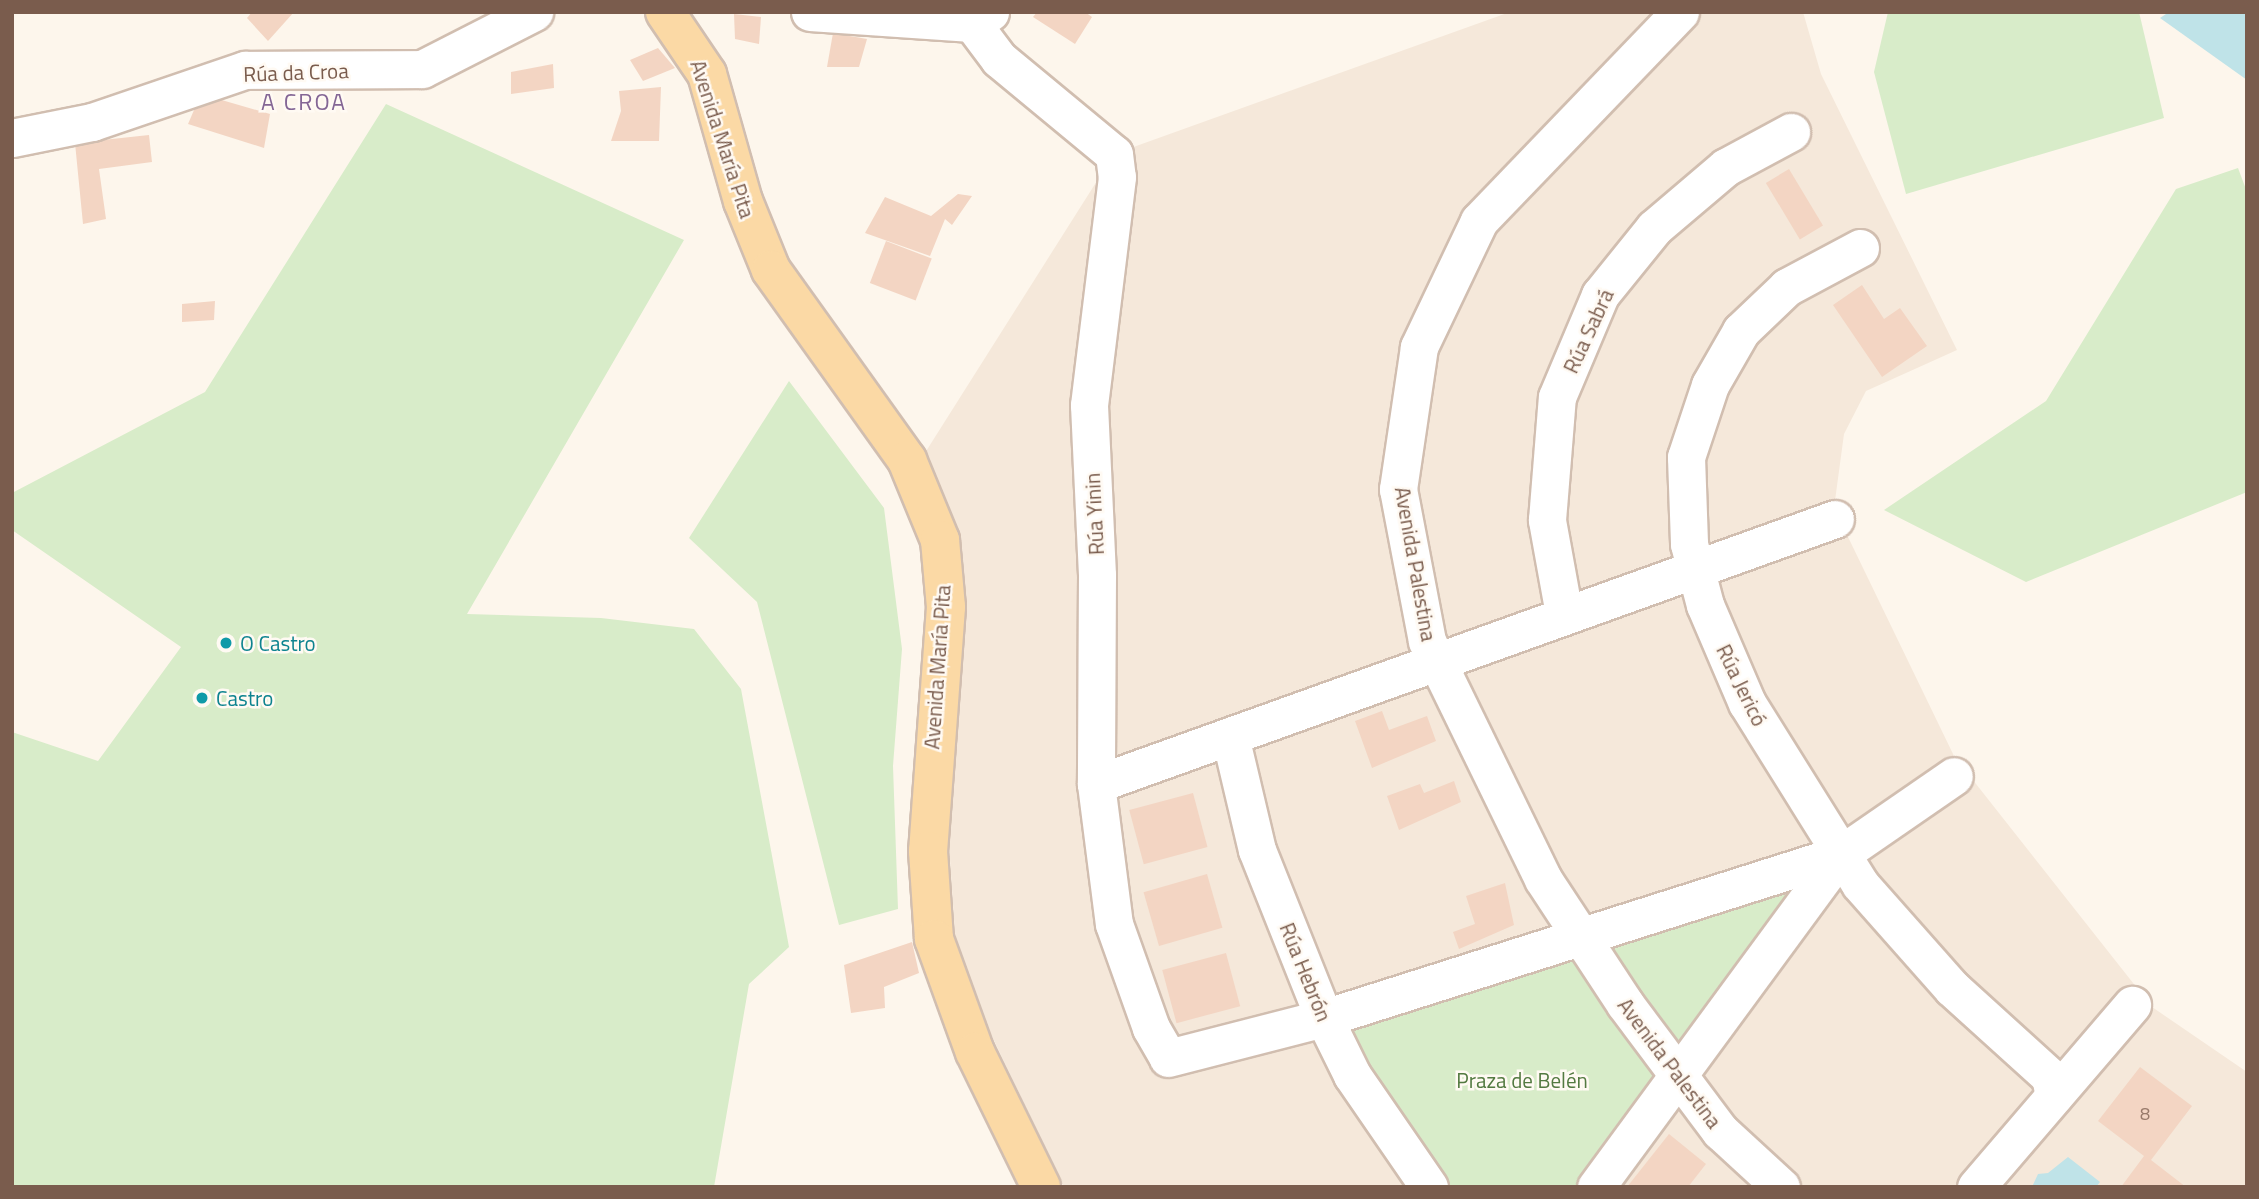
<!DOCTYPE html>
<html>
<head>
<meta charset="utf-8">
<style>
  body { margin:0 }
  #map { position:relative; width:2259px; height:1199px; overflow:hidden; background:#fdf6ec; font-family:"Titillium Web",sans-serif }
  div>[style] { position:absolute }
  .residential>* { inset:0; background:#f5e8da }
  .green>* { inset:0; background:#d8ecc9 }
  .water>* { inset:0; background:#bfe3e8 }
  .building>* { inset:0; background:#f3d5c3; transform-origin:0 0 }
  .roads { filter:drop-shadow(2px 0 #d1beb0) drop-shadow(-2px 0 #d1beb0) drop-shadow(0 2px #d1beb0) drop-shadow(0 -2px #d1beb0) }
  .minor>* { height:37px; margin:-18.5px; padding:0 18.5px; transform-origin:18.5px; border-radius:18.5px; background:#fff }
  .major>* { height:38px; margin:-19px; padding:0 19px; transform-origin:19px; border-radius:19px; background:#fbd9a5 }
  .dots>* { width:19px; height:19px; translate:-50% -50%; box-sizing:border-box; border:4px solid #fffaf3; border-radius:50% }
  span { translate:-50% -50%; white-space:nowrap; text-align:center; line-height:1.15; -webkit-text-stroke:5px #fffaf3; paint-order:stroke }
  .number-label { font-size:18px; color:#987a6a }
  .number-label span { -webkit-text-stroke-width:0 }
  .street-label { font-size:21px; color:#7a5c4d }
  .culture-label { font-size:21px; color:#0d838f }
  .left { translate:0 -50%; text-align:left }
  .park-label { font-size:21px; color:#537a41 }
  .neighbourhood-label { font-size:23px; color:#846695; letter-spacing:2px }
  .frame { position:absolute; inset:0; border:14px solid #7a5c4d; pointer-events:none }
</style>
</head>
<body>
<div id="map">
  <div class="residential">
    <i style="clip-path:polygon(1510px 12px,1803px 12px,1821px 74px,1957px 350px,1866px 391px,1844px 434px,1834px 508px,1954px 756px,2152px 1007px,2247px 1072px,2247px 1187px,1064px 1187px,969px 988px,955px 934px,923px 456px,1114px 154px)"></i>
  </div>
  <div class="green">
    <i style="clip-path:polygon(1888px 12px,2139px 12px,2164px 118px,1906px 194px,1874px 72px)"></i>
    <i style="clip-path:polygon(386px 104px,684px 240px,467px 614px,601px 618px,694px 629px,741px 689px,789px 947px,749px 984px,714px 1187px,12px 1187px,12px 732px,98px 761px,181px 647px,12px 530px,12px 493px,205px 392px)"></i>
    <i style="clip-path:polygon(2238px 168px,2247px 192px,2247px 492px,2026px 582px,1884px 510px,2046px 401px,2176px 189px)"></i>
    <i style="clip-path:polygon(789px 381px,884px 508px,902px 649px,893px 766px,898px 909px,839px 925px,757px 602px,689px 538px)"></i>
    <i style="clip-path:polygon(1811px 876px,1679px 1054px,1599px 944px)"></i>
    <i style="clip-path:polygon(1556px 960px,1573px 960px,1587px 970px,1658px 1074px,1580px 1187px,1446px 1187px,1353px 1052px,1353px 1028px)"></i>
  </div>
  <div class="water">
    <i style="clip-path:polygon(2169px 12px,2247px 12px,2247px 80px,2160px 18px)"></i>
    <i style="clip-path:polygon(2068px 1157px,2100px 1182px,2096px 1187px,2032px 1187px,2038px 1174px,2048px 1173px)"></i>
  </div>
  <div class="building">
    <i style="clip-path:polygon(252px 12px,294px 12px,268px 41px,247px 18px)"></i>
    <i style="clip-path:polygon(1037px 12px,1085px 12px,1092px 17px,1075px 44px,1033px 17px)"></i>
    <i style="clip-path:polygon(734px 14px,761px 17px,759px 44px,735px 39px)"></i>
    <i style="clip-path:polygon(833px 33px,867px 39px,859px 67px,827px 67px)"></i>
    <i style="clip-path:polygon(658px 48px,675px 68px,643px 81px,630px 60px)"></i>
    <i style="clip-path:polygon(553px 64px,554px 88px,511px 94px,511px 72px)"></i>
    <i style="clip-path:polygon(661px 87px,659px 141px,611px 141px,621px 111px,619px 91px)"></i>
    <i style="clip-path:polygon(201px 94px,270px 114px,264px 148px,188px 124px)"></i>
    <i style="clip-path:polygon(149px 135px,152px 162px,99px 169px,106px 219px,83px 224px,75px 143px)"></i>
    <i style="left:1789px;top:169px;width:66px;height:27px;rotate:59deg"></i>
    <i style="clip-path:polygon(958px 194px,972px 196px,952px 225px,945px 219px,930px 256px,865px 233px,885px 197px,931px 216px)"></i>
    <i style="left:886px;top:241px;width:49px;height:45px;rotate:21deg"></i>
    <i style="clip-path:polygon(1862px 285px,1884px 319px,1900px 308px,1927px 346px,1882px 377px,1833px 305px)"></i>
    <i style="clip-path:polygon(215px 301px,214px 320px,182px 322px,182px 304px)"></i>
    <i style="clip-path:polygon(1382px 711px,1389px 730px,1427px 716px,1436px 741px,1372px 768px,1355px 721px)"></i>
    <i style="clip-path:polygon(1454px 781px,1461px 802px,1399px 830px,1387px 796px,1420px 784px,1424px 793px)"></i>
    <i style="left:1193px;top:793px;width:56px;height:66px;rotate:75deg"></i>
    <i style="left:1207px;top:874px;width:56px;height:66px;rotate:74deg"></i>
    <i style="clip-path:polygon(1505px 883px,1514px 925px,1459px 949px,1453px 932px,1475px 924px,1466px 896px)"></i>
    <i style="clip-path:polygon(912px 942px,919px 973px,884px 987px,885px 1008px,851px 1013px,844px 965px)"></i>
    <i style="left:1226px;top:953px;width:55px;height:66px;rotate:75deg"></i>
    <i style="clip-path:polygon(2140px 1067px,2192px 1106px,2151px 1160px,2186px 1187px,2121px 1187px,2144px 1156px,2098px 1121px)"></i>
    <i style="clip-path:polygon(1669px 1134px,1706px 1164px,1688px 1187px,1627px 1187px)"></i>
  </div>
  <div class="roads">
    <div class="minor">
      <i style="left:810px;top:12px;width:162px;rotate:3.9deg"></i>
      <i style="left:972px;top:23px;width:21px;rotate:-31deg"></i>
      <i style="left:1680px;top:12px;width:290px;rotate:133.9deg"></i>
      <i style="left:1479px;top:221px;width:140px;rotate:115.5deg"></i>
      <i style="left:1419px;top:347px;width:144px;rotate:98.4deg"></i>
      <i style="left:1398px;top:489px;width:155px;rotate:79.2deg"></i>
      <i style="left:1427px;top:641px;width:265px;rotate:64deg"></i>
      <i style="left:1543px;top:879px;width:149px;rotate:56.7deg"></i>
      <i style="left:1625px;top:1004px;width:159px;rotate:53.2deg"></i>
      <i style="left:1720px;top:1131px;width:83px;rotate:42.6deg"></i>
      <i style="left:972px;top:23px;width:45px;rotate:53.1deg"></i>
      <i style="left:999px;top:59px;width:149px;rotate:39.6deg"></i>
      <i style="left:1114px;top:154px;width:23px;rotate:83deg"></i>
      <i style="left:1117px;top:177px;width:230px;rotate:97deg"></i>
      <i style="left:1089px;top:405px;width:170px;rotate:87.3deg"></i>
      <i style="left:1097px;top:575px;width:209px;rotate:90.3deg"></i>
      <i style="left:1096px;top:784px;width:141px;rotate:82.7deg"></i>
      <i style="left:1114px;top:924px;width:110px;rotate:70.4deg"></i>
      <i style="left:1151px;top:1028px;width:34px;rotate:60deg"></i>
      <i style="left:1168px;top:1058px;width:161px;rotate:-14.4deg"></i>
      <i style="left:1324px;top:1018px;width:542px;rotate:-17.6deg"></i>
      <i style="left:1841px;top:854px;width:137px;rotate:-34.6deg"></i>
      <i style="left:12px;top:138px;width:82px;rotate:-11.3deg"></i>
      <i style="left:92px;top:122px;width:162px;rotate:-18.8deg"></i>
      <i style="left:245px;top:70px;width:177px;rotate:-0.3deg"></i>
      <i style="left:422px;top:69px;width:126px;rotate:-27deg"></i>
      <i style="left:1860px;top:248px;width:83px;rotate:151.9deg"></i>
      <i style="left:1787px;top:287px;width:64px;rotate:136.3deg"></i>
      <i style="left:1741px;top:331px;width:62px;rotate:119.9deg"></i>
      <i style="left:1710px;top:385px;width:76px;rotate:108.4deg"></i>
      <i style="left:1686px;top:457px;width:87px;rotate:88deg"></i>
      <i style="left:1689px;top:544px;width:63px;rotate:75.3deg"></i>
      <i style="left:1705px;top:605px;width:107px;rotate:66.8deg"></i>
      <i style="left:1747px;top:703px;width:213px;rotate:58deg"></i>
      <i style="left:1860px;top:884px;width:139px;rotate:48.5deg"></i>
      <i style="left:1952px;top:988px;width:132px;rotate:42.2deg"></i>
      <i style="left:2050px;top:1077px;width:19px;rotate:78deg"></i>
      <i style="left:1564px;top:614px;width:96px;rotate:-100.3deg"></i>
      <i style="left:1547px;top:520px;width:123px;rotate:-85.4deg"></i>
      <i style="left:1557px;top:397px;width:111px;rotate:-67.1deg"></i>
      <i style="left:1600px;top:295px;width:86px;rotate:-51.1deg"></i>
      <i style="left:1654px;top:228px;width:94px;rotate:-40.3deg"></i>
      <i style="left:1726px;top:167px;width:74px;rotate:-28.3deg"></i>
      <i style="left:1230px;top:736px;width:117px;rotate:76.7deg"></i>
      <i style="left:1257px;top:850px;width:181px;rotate:68.3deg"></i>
      <i style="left:1324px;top:1018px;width:64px;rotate:63.8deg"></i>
      <i style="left:1352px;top:1075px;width:136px;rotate:55.5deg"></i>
      <i style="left:1096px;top:784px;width:785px;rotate:-19.73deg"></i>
      <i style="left:1596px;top:1187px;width:413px;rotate:-53.7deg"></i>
      <i style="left:1976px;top:1187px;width:240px;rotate:-49.4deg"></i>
    </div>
    <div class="major">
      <i style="left:665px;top:12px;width:75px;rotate:55.9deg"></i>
      <i style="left:707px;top:74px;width:132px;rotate:74.2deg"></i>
      <i style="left:743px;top:201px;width:74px;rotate:67.9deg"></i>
      <i style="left:771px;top:270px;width:234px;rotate:54.4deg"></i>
      <i style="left:907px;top:460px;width:87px;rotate:67.6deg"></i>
      <i style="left:940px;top:540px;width:67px;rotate:84.9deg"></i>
      <i style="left:946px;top:607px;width:245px;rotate:94.2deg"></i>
      <i style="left:928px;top:851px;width:88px;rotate:86.1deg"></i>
      <i style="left:934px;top:939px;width:120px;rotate:70.1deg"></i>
      <i style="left:975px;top:1052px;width:150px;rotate:63.9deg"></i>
    </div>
  </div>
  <div class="dots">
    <i style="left:226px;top:643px;background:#0f9aa8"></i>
    <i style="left:202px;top:698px;background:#0f9aa8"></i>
  </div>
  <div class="number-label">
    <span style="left:2145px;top:1114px">8</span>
  </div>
  <div class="street-label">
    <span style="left:296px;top:72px;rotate:-2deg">Rúa da Croa</span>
    <span style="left:723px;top:139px;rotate:72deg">Avenida María Pita</span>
    <span style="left:1588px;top:331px;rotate:-65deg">Rúa Sabrá</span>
    <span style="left:1094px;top:514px;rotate:-93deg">Rúa Yinin</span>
    <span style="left:1416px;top:564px;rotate:80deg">Avenida Palestina</span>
    <span style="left:937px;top:667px;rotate:-86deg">Avenida María Pita</span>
    <span style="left:1742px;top:685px;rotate:64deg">Rúa Jericó</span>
    <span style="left:1306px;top:972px;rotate:68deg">Rúa Hebrón</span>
    <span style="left:1670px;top:1063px;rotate:53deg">Avenida Palestina</span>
  </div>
  <div class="culture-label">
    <span class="left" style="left:240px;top:643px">O Castro</span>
    <span class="left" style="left:216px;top:698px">Castro</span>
  </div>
  <div class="park-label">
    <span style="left:1522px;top:1080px">Praza de Belén</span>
  </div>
  <div class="neighbourhood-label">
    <span style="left:304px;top:102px">A CROA</span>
  </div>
  <div class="frame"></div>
</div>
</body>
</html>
